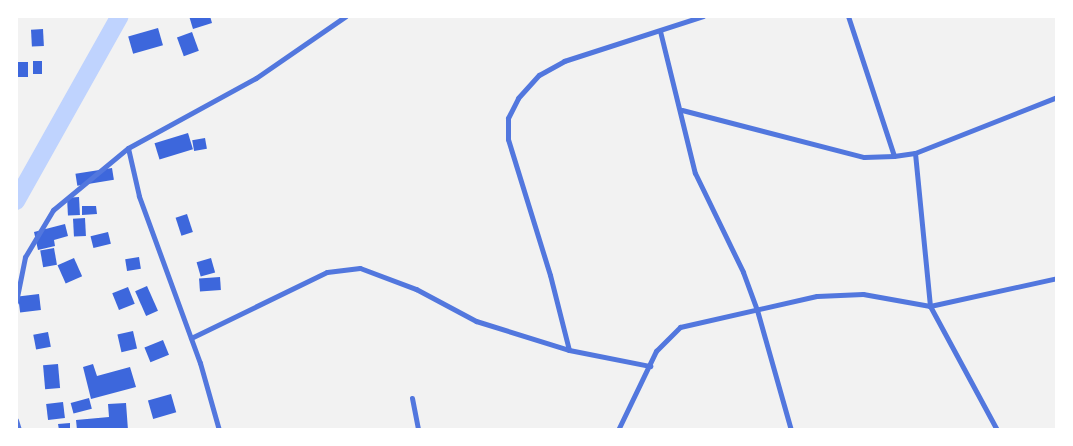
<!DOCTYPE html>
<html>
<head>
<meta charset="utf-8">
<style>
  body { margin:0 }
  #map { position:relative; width:1073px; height:446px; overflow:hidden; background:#f2f2f2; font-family:"Noto Serif",serif }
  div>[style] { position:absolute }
  .canal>* { height:18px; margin:-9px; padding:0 9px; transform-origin:9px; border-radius:9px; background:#bfd3fe }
  .building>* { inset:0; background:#3d67dc; transform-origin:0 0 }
  .minor>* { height:5px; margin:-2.5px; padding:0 2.5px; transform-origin:2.5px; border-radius:2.5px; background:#5277de }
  span { translate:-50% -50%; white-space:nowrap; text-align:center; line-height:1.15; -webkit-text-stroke:5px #fff; paint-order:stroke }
  .frame { position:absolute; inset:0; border:18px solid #fff; pointer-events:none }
</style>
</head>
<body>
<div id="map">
  <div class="canal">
    <i style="left:16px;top:201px;width:212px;rotate:-60.7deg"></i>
  </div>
  <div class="building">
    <i style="clip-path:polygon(189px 16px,210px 16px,212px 23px,193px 29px)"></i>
    <i style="left:158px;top:28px;width:18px;height:31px;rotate:74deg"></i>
    <i style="left:43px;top:29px;width:17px;height:12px;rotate:87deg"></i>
    <i style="left:192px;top:32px;width:20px;height:16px;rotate:70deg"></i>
    <i style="left:33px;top:61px;width:9px;height:13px"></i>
    <i style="left:16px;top:62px;width:12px;height:15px"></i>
    <i style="left:188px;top:133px;width:17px;height:35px;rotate:73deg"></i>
    <i style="left:205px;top:138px;width:11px;height:13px;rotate:80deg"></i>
    <i style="left:112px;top:168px;width:12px;height:37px;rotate:81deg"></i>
    <i style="left:79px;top:197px;width:18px;height:12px;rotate:87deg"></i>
    <i style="clip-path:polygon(82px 206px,96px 206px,97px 214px,82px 215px)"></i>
    <i style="left:187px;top:214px;width:19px;height:12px;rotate:72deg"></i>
    <i style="left:85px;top:218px;width:18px;height:12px;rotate:87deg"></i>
    <i style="clip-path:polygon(65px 224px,68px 236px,54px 240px,55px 246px,38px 250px,34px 232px)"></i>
    <i style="left:108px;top:232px;width:12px;height:18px;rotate:76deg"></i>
    <i style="left:54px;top:248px;width:17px;height:14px;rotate:80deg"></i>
    <i style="left:139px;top:257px;width:12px;height:14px;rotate:81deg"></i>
    <i style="left:74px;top:258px;width:20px;height:18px;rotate:66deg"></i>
    <i style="left:211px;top:258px;width:15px;height:15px;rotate:74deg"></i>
    <i style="left:220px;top:277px;width:13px;height:21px;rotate:86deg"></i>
    <i style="left:147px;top:286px;width:27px;height:13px;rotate:66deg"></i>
    <i style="left:128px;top:287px;width:18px;height:17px;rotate:68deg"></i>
    <i style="left:39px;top:294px;width:16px;height:21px;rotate:83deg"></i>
    <i style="left:133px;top:331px;width:18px;height:16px;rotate:77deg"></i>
    <i style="left:48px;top:332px;width:15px;height:15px;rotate:79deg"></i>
    <i style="left:163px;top:340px;width:16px;height:20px;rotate:68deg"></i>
    <i style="left:58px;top:364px;width:24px;height:15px;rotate:85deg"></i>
    <i style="clip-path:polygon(93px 364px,97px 376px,130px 367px,136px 387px,91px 399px,83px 367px)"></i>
    <i style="left:171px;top:394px;width:19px;height:24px;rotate:74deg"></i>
    <i style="left:89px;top:398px;width:11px;height:19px;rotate:75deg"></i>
    <i style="left:63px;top:402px;width:16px;height:17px;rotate:83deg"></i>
    <i style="clip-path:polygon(126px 403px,128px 430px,77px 430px,76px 420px,109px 417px,108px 404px)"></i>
    <i style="clip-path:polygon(70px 423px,70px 430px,59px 430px,58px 424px)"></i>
  </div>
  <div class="minor">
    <i style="left:848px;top:16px;width:147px;rotate:71.8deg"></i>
    <i style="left:660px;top:31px;width:146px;rotate:76.2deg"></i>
    <i style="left:695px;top:173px;width:110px;rotate:64.1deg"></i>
    <i style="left:743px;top:272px;width:40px;rotate:69.8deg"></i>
    <i style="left:757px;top:310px;width:125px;rotate:74.2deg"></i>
    <i style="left:682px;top:110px;width:188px;rotate:14.5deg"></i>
    <i style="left:864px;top:157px;width:30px;rotate:-2deg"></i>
    <i style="left:894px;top:156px;width:21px;rotate:-8deg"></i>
    <i style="left:915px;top:153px;width:153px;rotate:-21.5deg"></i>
    <i style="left:915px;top:153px;width:154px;rotate:84.4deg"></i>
    <i style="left:930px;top:306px;width:141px;rotate:61.6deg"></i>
    <i style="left:16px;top:302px;width:46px;rotate:-78.7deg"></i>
    <i style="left:25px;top:257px;width:55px;rotate:-59.2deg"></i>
    <i style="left:53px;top:210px;width:97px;rotate:-39.6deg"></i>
    <i style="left:191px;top:338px;width:151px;rotate:-25.9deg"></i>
    <i style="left:327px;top:272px;width:33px;rotate:-7deg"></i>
    <i style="left:360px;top:268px;width:60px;rotate:20.6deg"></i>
    <i style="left:416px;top:289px;width:68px;rotate:28.1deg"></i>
    <i style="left:476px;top:321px;width:97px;rotate:17.3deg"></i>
    <i style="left:569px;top:350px;width:83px;rotate:11.2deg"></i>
    <i style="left:569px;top:350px;width:77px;rotate:-104.2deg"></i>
    <i style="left:550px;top:275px;width:142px;rotate:-107.2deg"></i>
    <i style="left:508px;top:139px;width:21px;rotate:-90deg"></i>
    <i style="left:508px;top:118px;width:22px;rotate:-63deg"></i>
    <i style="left:518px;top:98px;width:31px;rotate:-48deg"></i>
    <i style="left:539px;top:75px;width:29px;rotate:-29deg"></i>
    <i style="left:564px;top:61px;width:146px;rotate:-17.9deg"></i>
    <i style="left:412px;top:398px;width:33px;rotate:79deg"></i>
    <i style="left:16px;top:420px;width:10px;rotate:73deg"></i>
    <i style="left:219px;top:430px;width:70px;rotate:-105.8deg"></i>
    <i style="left:200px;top:363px;width:178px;rotate:-110.1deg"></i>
    <i style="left:139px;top:196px;width:49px;rotate:-102.9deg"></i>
    <i style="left:128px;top:148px;width:146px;rotate:-28.7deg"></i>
    <i style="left:256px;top:78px;width:109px;rotate:-34.6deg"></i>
    <i style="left:618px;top:430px;width:88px;rotate:-64.3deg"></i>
    <i style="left:656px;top:351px;width:34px;rotate:-45deg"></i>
    <i style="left:680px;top:327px;width:140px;rotate:-12.8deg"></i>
    <i style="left:817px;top:296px;width:46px;rotate:-2.5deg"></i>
    <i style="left:863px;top:294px;width:68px;rotate:10.2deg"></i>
    <i style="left:930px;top:306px;width:130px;rotate:-12.4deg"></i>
  </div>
  <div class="frame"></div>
</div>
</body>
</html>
